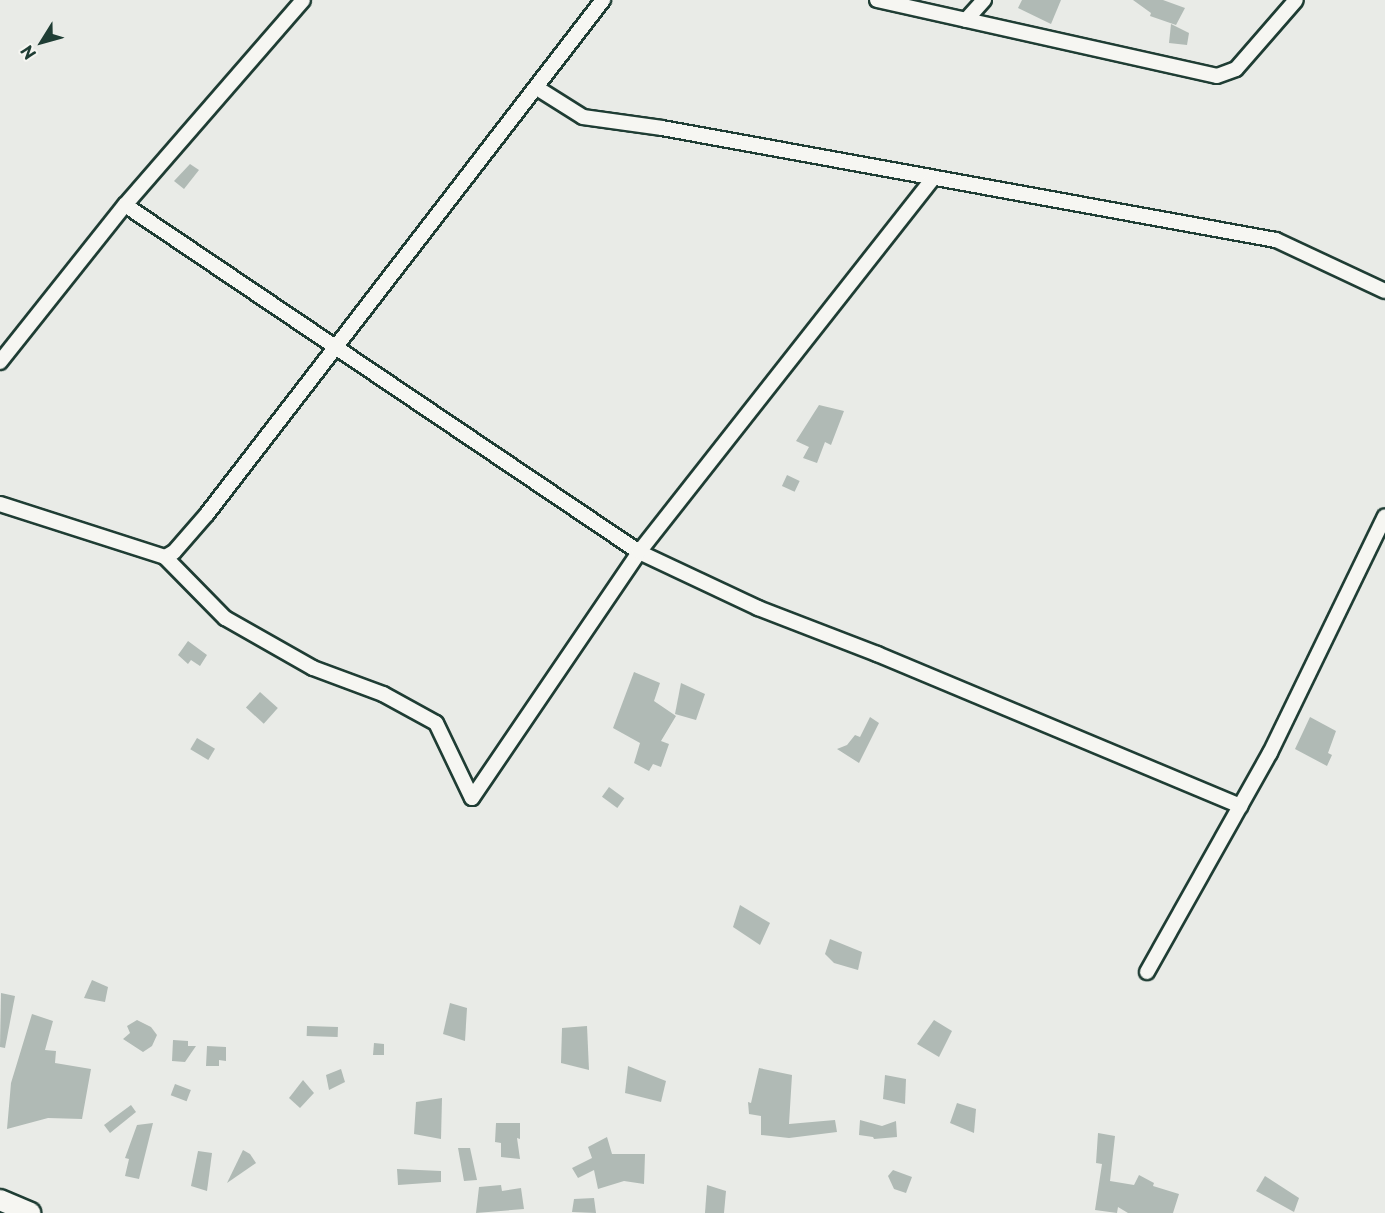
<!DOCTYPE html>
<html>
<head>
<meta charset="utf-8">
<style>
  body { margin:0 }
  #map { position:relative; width:1385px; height:1213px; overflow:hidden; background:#e9ebe7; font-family:"Playpen Sans",sans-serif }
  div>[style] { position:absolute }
  .building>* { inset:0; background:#b0bab5; transform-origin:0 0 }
  .roads { filter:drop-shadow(2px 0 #1f3d34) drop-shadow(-2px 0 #1f3d34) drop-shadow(0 2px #1f3d34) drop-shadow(0 -2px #1f3d34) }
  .minor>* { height:14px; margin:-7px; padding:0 7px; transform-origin:7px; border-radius:7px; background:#f6f6f2 }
  .secondary>* { height:20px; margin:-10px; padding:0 10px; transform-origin:10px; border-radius:10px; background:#f6f6f2 }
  span { translate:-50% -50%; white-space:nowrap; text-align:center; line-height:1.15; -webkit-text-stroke:6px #f6f6f2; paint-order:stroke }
  .north { position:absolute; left:12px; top:12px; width:60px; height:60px; -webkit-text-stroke:4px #f6f6f2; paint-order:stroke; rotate:233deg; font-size:16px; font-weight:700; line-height:24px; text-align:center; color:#1f3d34 }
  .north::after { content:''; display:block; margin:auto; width:21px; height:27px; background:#1f3d34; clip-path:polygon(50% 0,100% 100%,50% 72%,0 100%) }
</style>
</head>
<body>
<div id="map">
  <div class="building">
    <i style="clip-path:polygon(1022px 0,1061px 0,1051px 24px,1018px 8px)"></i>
    <i style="clip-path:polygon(1133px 0,1163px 0,1185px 8px,1176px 25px,1150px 16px,1151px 13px)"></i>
    <i style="clip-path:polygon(1171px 24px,1189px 33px,1187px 45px,1169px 43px)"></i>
    <i style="clip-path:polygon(190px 164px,199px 170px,184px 189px,174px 181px)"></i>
    <i style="clip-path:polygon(819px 405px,844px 411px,831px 445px,825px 442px,817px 463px,803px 458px,809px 447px,796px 441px)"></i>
    <i style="left:787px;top:475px;width:14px;height:12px;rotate:25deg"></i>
    <i style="clip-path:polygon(188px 641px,207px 655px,200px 666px,191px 660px,188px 664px,178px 655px)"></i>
    <i style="clip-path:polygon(634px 672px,660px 683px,654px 701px,676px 716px,661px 741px,669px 744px,661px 767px,653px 764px,649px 771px,634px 763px,640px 743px,613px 728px)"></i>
    <i style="clip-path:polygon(681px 683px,705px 694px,696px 720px,675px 714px)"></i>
    <i style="left:260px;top:692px;width:24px;height:21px;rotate:42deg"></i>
    <i style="clip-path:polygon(870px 717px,879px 723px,859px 763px,837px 749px,847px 745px,855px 735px,860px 737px)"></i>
    <i style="clip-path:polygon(1310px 717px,1336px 731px,1328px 753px,1332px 755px,1327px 766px,1295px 749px)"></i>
    <i style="left:197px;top:738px;width:21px;height:13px;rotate:31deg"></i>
    <i style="left:609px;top:787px;width:19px;height:12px;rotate:36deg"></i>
    <i style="clip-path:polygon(740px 905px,770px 923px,760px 945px,733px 927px)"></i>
    <i style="clip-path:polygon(830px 939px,862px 952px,858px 970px,834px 963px,825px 954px)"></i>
    <i style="clip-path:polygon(92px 980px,108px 987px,105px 1002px,84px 998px)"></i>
    <i style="clip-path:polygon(1px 993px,15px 996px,5px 1048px,0 1047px)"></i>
    <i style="clip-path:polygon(450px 1003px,467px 1008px,465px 1041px,443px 1034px)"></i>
    <i style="clip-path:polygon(32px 1014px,53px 1021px,45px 1050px,56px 1051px,55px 1063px,91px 1069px,82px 1119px,48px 1118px,7px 1129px,11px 1083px)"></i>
    <i style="clip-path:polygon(137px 1020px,151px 1027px,157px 1035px,152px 1046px,143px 1052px,123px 1039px,130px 1033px,127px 1026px)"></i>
    <i style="clip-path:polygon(934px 1020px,952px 1031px,939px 1057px,917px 1044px)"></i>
    <i style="left:307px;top:1026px;width:31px;height:10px;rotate:2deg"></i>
    <i style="clip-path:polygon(587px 1026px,589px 1070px,561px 1063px,562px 1028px)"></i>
    <i style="clip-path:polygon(173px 1040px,188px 1041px,188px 1046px,196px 1046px,185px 1062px,172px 1061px)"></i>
    <i style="clip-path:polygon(374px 1043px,384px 1044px,384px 1055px,373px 1055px)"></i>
    <i style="clip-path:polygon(207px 1046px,226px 1047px,226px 1061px,219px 1060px,219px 1066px,206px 1066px)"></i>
    <i style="clip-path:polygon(628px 1066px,666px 1081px,661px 1102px,625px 1093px)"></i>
    <i style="clip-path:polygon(759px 1068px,792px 1075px,789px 1124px,835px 1120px,837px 1132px,789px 1138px,761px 1135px,761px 1116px,749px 1114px,748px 1102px,751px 1103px)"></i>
    <i style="clip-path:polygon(341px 1069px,345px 1082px,329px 1090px,326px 1075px)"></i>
    <i style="clip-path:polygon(885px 1075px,906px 1079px,905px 1104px,883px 1099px)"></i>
    <i style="clip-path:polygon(303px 1080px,314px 1093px,300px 1108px,289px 1098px)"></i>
    <i style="left:175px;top:1084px;width:17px;height:12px;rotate:21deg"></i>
    <i style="clip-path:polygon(442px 1098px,441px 1139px,414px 1134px,416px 1102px)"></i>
    <i style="clip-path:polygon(957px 1103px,976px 1109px,974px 1133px,950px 1123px)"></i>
    <i style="clip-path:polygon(131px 1105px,136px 1112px,110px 1133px,104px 1125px)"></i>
    <i style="clip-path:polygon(860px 1120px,882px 1126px,896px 1121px,897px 1137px,874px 1139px,873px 1137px,859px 1135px)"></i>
    <i style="clip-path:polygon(153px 1123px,139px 1179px,125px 1176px,129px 1159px,125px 1158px,137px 1125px)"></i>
    <i style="clip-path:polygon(496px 1123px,520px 1123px,520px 1139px,517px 1138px,520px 1159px,501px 1157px,501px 1143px,495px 1142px)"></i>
    <i style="clip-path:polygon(1098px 1133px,1115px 1136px,1110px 1181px,1134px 1185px,1139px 1175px,1154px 1183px,1153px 1186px,1179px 1194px,1173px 1213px,1128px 1213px,1118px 1207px,1117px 1213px,1095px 1210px,1102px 1164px,1096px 1163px)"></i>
    <i style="clip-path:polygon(607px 1137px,612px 1154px,645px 1154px,644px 1184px,624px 1181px,598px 1189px,594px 1170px,578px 1178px,572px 1168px,592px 1158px,588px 1147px)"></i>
    <i style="clip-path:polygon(458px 1148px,470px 1148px,477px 1180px,464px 1181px)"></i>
    <i style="clip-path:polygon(243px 1150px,250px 1154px,256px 1163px,227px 1183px)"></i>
    <i style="clip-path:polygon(198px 1151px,212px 1153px,207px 1191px,191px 1186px)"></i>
    <i style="clip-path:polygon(397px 1169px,441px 1171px,441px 1182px,398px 1185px)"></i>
    <i style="clip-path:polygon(893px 1170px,912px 1177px,906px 1193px,894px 1189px,888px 1176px)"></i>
    <i style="clip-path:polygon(1265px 1176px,1299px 1198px,1294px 1212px,1256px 1191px)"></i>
    <i style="clip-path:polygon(501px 1185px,502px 1191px,521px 1188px,524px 1209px,476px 1213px,479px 1187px)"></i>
    <i style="clip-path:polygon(707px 1185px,726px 1191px,724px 1213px,705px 1213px)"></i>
    <i style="clip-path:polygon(594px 1198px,596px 1213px,572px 1212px,574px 1199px)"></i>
  </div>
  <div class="roads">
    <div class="minor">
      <i style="left:877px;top:0;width:348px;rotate:12.6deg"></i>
      <i style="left:1217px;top:76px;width:20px;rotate:-20deg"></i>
      <i style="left:1236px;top:69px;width:91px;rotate:-49deg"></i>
      <i style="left:966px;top:20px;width:27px;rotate:-48deg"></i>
      <i style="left:537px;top:88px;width:54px;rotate:32.2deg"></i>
      <i style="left:583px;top:117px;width:80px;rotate:7.9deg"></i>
      <i style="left:662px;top:128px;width:624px;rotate:10.34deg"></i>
      <i style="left:1276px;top:240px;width:120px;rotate:25.1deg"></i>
      <i style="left:125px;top:205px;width:620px;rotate:34.02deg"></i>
      <i style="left:639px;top:552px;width:132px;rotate:25.2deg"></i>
      <i style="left:758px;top:608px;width:128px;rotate:21.1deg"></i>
      <i style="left:877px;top:654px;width:394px;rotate:22.7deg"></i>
      <i style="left:0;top:362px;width:201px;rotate:-51.5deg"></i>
      <i style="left:125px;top:205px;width:271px;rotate:-49deg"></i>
      <i style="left:0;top:504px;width:173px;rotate:17.8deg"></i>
      <i style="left:165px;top:557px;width:10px;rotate:-29deg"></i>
      <i style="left:174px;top:552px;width:50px;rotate:-49deg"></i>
      <i style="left:207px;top:514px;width:649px;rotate:-52.39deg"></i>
      <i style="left:165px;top:557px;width:86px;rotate:45.5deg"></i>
      <i style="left:225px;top:618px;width:101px;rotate:29.6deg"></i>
      <i style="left:313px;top:668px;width:75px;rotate:20.4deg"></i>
      <i style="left:383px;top:694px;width:60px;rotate:28.7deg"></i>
      <i style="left:436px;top:723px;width:83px;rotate:64.4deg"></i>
      <i style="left:472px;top:798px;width:297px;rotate:-55.8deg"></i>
      <i style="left:639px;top:552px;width:474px;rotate:-51.8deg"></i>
      <i style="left:1147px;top:972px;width:251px;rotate:-60.7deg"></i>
      <i style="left:1270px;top:753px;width:263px;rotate:-64.1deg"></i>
    </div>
    <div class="secondary">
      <i style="left:0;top:1200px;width:33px;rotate:23deg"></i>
    </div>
  </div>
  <div class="north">N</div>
</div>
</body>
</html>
